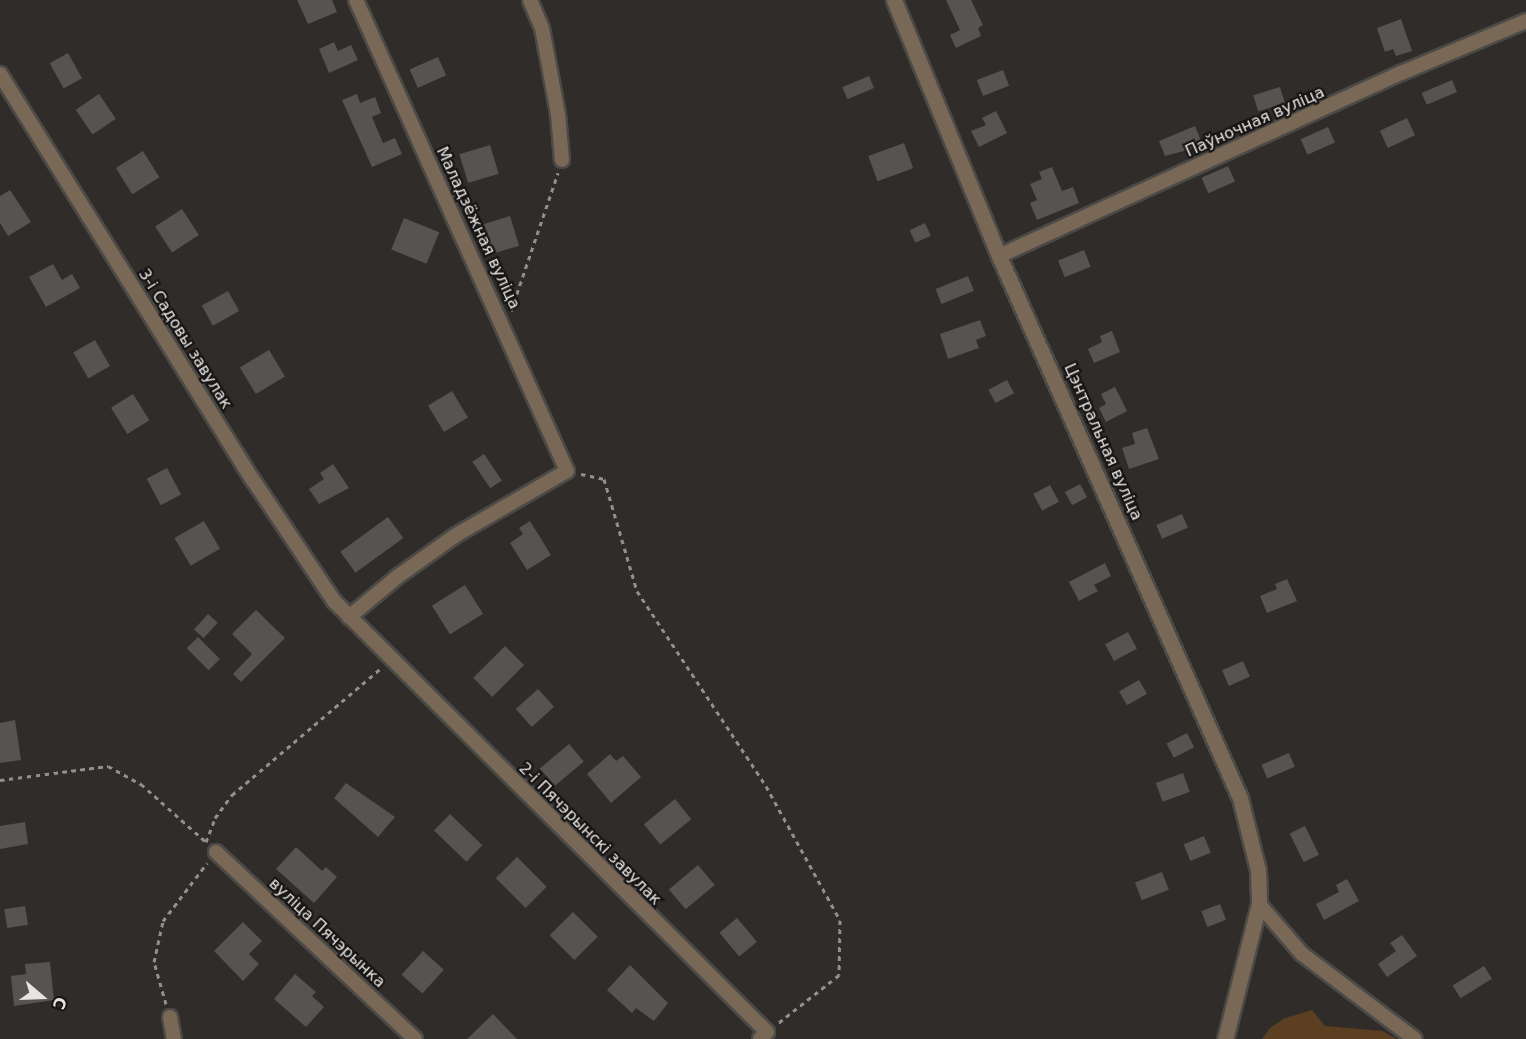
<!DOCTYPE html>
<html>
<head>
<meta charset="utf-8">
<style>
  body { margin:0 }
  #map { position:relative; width:1526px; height:1039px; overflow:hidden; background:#2f2c29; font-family:"DejaVu Sans",sans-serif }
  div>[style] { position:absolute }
  .green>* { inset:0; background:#5c3f21 }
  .building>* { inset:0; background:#575350; transform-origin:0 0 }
  .path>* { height:3px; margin-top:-1.5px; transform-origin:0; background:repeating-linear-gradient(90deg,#92908d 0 4.5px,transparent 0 9px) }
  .roads { filter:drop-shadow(2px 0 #4c4a47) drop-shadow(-2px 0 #4c4a47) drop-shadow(0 2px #4c4a47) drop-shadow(0 -2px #4c4a47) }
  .minor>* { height:14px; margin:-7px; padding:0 7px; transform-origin:7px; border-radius:7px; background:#7a6856 }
  .tertiary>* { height:15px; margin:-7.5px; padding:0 7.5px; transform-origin:7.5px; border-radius:7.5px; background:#7a6856 }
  span { translate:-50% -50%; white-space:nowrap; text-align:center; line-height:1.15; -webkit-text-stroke:4.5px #161514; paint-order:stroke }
  .street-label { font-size:16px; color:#e7e5e3 }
  .north { position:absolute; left:12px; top:967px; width:60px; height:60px; -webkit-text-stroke:4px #161514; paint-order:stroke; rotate:109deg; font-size:16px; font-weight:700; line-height:24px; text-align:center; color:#e7e5e3 }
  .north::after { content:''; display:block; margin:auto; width:21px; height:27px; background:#e7e5e3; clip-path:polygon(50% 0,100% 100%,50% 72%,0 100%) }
</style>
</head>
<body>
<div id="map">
  <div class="green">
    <i style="clip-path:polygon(1312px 1010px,1325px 1026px,1382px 1031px,1397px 1039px,1262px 1039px,1270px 1028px,1285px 1018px)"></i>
  </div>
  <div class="building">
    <i style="clip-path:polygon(297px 0,332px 0,337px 12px,308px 24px)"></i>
    <i style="clip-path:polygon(946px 0,971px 0,983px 25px,978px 28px,981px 36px,956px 48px,950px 35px,960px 30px)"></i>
    <i style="clip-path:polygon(1401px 19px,1412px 51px,1396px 56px,1393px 49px,1385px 52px,1377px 28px)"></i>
    <i style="clip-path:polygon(334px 42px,338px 51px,351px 45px,358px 60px,329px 73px,319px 49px)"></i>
    <i style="left:68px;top:53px;width:29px;height:21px;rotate:61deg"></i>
    <i style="left:438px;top:57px;width:20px;height:31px;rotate:66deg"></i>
    <i style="left:1003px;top:70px;width:17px;height:28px;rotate:69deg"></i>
    <i style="left:869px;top:76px;width:13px;height:29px;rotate:67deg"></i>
    <i style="left:1452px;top:80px;width:13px;height:33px;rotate:67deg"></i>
    <i style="left:1280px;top:87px;width:17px;height:28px;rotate:73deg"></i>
    <i style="left:99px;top:94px;width:30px;height:28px;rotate:56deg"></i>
    <i style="clip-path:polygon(357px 94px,360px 103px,375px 97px,381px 113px,372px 117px,383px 143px,395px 138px,402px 154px,372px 167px,342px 100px)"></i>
    <i style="clip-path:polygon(996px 111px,1007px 133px,979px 147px,971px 131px,986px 125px,982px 118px)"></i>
    <i style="left:1407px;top:118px;width:19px;height:30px;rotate:65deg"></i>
    <i style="clip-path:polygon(1195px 126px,1203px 146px,1165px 156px,1159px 141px)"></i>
    <i style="left:1328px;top:127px;width:17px;height:30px;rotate:66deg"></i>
    <i style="left:904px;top:143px;width:27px;height:38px;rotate:70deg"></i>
    <i style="left:490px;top:145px;width:30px;height:32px;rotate:73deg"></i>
    <i style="left:143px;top:151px;width:31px;height:32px;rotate:58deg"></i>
    <i style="left:1228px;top:166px;width:17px;height:29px;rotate:66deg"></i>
    <i style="clip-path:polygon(1052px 167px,1062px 191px,1073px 187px,1079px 203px,1037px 220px,1030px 203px,1037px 200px,1030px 184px,1042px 179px,1039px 172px)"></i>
    <i style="clip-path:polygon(10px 190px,31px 222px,8px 236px,0 223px,0 196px)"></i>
    <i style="left:182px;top:209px;width:31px;height:32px;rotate:57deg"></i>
    <i style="left:510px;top:216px;width:31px;height:33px;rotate:73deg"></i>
    <i style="left:404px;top:218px;width:38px;height:34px;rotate:22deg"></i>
    <i style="left:925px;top:223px;width:14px;height:17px;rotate:65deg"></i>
    <i style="left:1084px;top:250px;width:18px;height:28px;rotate:68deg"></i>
    <i style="clip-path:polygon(53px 264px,62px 280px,72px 274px,80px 288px,46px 307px,29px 277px)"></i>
    <i style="left:968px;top:276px;width:16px;height:35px;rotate:68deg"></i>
    <i style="left:228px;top:291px;width:23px;height:30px;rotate:61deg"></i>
    <i style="clip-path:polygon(980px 320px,986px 336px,976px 340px,979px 348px,948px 359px,940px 334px)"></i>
    <i style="clip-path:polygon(1112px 331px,1120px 352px,1094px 363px,1088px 349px,1102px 342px,1100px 336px)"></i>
    <i style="left:95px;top:340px;width:30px;height:25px;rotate:60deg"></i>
    <i style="left:269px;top:350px;width:31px;height:34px;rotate:59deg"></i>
    <i style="left:1007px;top:380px;width:15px;height:21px;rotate:62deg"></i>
    <i style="clip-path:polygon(1115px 387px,1127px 411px,1106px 422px,1099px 408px,1106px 404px,1101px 394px)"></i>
    <i style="left:452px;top:391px;width:31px;height:28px;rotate:59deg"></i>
    <i style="left:133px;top:394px;width:31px;height:26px;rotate:58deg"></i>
    <i style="clip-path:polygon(1147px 428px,1159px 459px,1129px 469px,1122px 448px,1135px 444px,1132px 433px)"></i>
    <i style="left:484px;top:454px;width:32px;height:14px;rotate:56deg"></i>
    <i style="clip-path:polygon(333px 464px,349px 488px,319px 504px,309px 489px,324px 479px,320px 473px)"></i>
    <i style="left:167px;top:468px;width:30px;height:23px;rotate:62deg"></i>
    <i style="left:1080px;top:484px;width:15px;height:17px;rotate:62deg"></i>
    <i style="left:1050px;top:485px;width:19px;height:19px;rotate:62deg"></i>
    <i style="left:1182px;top:514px;width:15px;height:28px;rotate:67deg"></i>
    <i style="left:388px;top:517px;width:26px;height:59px;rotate:54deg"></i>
    <i style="left:204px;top:521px;width:32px;height:34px;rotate:60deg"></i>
    <i style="clip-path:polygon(530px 521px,551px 555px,527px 570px,510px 543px,523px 534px,519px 528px)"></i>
    <i style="clip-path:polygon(1105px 563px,1111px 576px,1094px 585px,1098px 591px,1079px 601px,1069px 582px)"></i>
    <i style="clip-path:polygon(1287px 579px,1297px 601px,1267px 613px,1260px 596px,1277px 589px,1275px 584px)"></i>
    <i style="left:465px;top:585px;width:34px;height:39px;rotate:58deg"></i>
    <i style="clip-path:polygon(256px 610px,285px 638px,241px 682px,233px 674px,252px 654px,232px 634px)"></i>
    <i style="left:208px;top:614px;width:13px;height:21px;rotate:42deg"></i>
    <i style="left:1128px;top:632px;width:19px;height:26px;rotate:62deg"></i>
    <i style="left:198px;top:637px;width:31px;height:16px;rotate:45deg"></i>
    <i style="left:505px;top:646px;width:27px;height:45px;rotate:45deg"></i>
    <i style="left:1243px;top:661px;width:17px;height:23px;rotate:66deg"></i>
    <i style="left:1139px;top:680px;width:16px;height:23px;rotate:60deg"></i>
    <i style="left:538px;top:689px;width:24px;height:30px;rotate:48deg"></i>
    <i style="clip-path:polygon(15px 720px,21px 760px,0 763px,0 723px)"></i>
    <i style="left:1187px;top:733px;width:16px;height:23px;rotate:63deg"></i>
    <i style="left:569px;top:744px;width:23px;height:38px;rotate:50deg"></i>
    <i style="left:1289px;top:753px;width:15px;height:30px;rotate:67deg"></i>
    <i style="clip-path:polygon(610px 754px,616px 761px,623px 756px,641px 777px,611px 803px,587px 774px)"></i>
    <i style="left:1183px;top:773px;width:20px;height:29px;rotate:70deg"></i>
    <i style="clip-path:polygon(346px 783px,395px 817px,378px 837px,334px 798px)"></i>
    <i style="left:675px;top:799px;width:26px;height:40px;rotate:51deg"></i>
    <i style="left:450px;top:814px;width:45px;height:23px;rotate:44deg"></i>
    <i style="clip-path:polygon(25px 822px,28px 844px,0 849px,0 826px)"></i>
    <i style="left:1305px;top:826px;width:32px;height:17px;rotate:64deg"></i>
    <i style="left:1204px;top:836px;width:18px;height:22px;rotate:68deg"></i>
    <i style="clip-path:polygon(296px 847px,322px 871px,326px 867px,337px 877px,314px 903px,276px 869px)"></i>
    <i style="left:517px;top:857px;width:42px;height:30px;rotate:45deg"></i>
    <i style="left:698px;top:865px;width:26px;height:38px;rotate:50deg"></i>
    <i style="left:1162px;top:872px;width:19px;height:29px;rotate:69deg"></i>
    <i style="clip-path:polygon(1347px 879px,1359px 901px,1324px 920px,1316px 904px,1339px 892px,1336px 885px)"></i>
    <i style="left:1220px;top:904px;width:17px;height:20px;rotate:69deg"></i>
    <i style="left:25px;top:906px;width:19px;height:21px;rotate:81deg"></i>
    <i style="left:573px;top:912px;width:35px;height:33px;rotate:45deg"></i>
    <i style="left:737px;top:918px;width:31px;height:23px;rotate:50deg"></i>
    <i style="clip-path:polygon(243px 922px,262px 941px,249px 954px,259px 964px,243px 981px,214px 951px)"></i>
    <i style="clip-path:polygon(1402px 935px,1417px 956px,1387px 977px,1378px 964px,1396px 951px,1390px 943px)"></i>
    <i style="left:423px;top:951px;width:28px;height:32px;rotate:42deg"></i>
    <i style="clip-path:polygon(50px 962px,54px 1000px,14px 1006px,11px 976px,26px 974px,25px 964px)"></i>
    <i style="clip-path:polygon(630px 965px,668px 1003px,654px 1021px,636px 1008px,632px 1013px,607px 990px)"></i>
    <i style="left:1484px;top:966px;width:15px;height:37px;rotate:58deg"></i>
    <i style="clip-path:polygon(295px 974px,316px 992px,312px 996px,324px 1007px,306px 1027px,274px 999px)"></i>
    <i style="clip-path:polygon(493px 1014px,517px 1039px,467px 1039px)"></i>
  </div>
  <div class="path">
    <i style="left:511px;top:311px;width:146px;rotate:-71.2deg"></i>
    <i style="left:581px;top:474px;width:24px;rotate:12deg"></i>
    <i style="left:604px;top:479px;width:117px;rotate:73.6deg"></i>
    <i style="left:637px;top:591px;width:234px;rotate:56.5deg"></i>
    <i style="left:766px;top:786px;width:153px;rotate:61.1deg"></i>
    <i style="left:840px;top:920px;width:55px;rotate:91deg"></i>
    <i style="left:839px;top:975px;width:79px;rotate:141.7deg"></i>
    <i style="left:0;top:780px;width:109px;rotate:-7.4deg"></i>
    <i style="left:108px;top:766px;width:38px;rotate:29deg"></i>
    <i style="left:141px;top:784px;width:87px;rotate:41.7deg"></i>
    <i style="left:206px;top:842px;width:26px;rotate:-69deg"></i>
    <i style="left:215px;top:818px;width:29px;rotate:-54deg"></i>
    <i style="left:232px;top:795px;width:196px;rotate:-40.4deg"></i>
    <i style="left:166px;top:1004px;width:44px;rotate:-105.9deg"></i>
    <i style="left:154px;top:962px;width:42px;rotate:-77.6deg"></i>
    <i style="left:163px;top:921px;width:73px;rotate:-52.8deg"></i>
  </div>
  <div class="roads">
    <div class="minor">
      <i style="left:530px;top:0;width:30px;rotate:67deg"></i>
      <i style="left:542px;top:28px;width:87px;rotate:79.5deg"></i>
      <i style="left:558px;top:114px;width:46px;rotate:85deg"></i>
      <i style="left:0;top:74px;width:478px;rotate:58.1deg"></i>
      <i style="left:253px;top:480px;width:146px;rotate:56.2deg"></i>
      <i style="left:334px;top:601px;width:611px;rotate:44.87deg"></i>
      <i style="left:767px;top:1032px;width:10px;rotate:135deg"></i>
      <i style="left:999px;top:256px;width:442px;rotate:-24.5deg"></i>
      <i style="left:1401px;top:73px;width:135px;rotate:-22.6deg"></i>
      <i style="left:349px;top:617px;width:62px;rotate:-39.8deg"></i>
      <i style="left:397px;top:577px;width:72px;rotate:-35.4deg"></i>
      <i style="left:456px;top:535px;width:128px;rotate:-30deg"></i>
      <i style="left:567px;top:471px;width:516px;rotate:-114.13deg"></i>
      <i style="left:216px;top:852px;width:273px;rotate:43.2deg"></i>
      <i style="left:1259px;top:904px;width:66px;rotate:49.3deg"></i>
      <i style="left:1302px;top:954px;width:141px;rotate:37deg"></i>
      <i style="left:170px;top:1017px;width:22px;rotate:80deg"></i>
    </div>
    <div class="tertiary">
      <i style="left:894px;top:0;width:277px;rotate:67.7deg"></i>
      <i style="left:999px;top:256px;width:593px;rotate:66.03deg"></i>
      <i style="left:1240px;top:798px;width:74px;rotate:76deg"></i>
      <i style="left:1258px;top:870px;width:34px;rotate:88deg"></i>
      <i style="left:1259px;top:904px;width:139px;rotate:104.1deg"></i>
    </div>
  </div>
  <div class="street-label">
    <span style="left:1255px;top:122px;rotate:-24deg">Паўночная вуліца</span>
    <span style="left:478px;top:228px;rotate:65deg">Маладзёжная вуліца</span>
    <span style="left:185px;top:339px;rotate:58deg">3-і Садовы завулак</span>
    <span style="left:1103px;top:442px;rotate:66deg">Цэнтральная вуліца</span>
    <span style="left:590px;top:834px;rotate:45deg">2-і Пячэрынскі завулак</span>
    <span style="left:327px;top:933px;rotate:43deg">вуліца Пячэрынка</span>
  </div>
  <div class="north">С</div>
</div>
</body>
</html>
